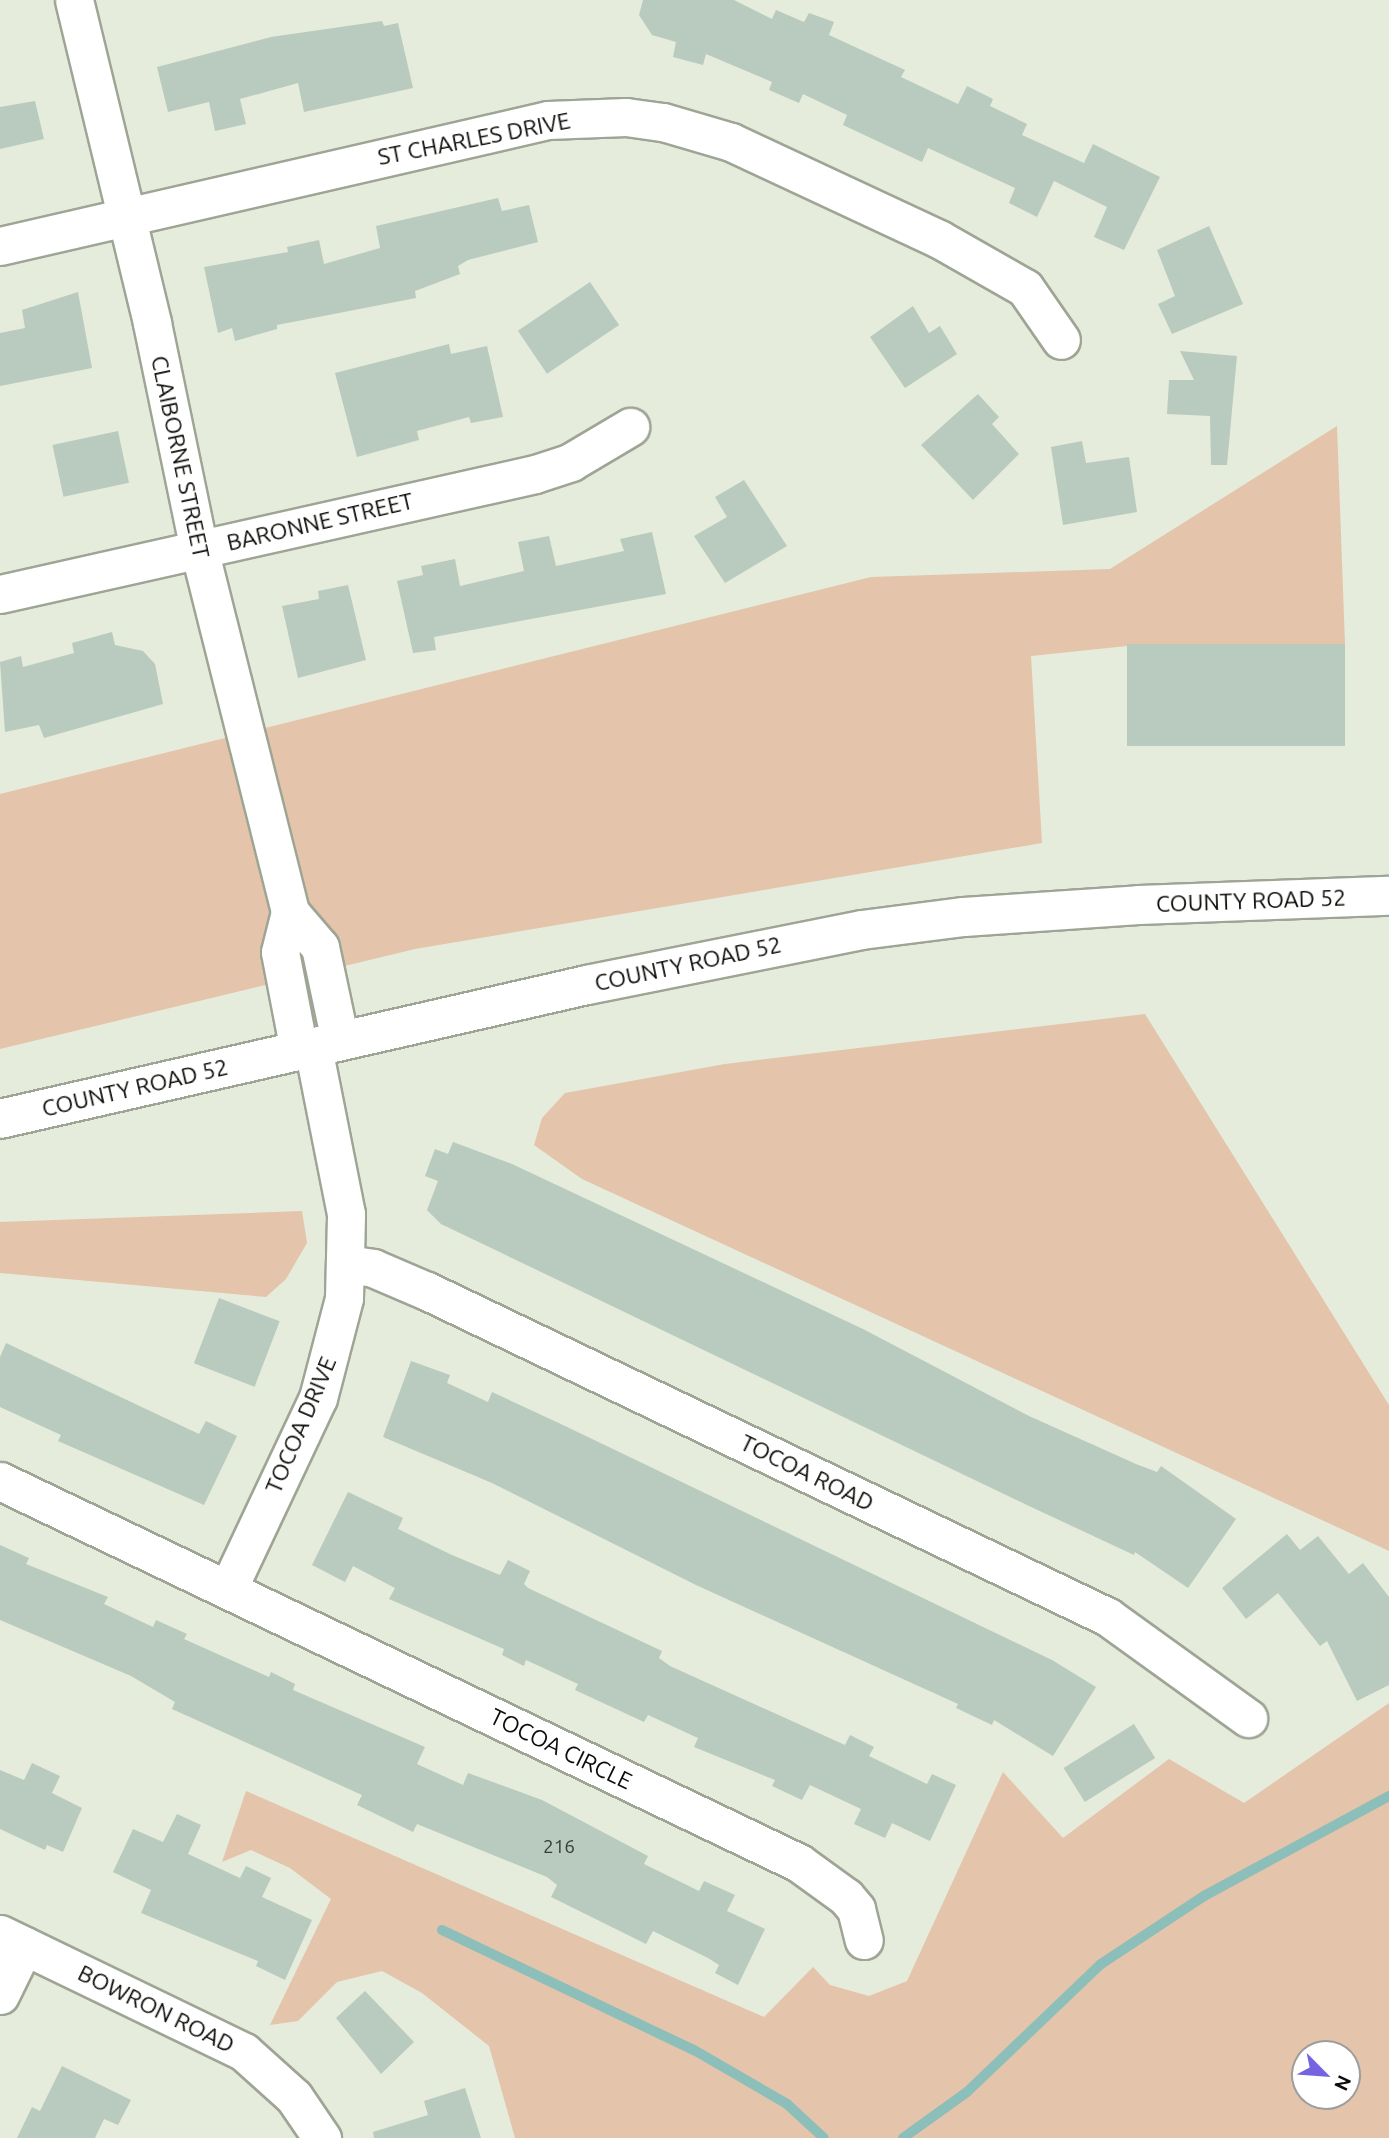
<!DOCTYPE html>
<html>
<head>
<meta charset="utf-8">
<style>
  body { margin:0 }
  #map { position:relative; width:1389px; height:2138px; overflow:hidden; background:#e5ecdb; font-family:Ubuntu,sans-serif }
  div>[style] { position:absolute }
  .green>* { inset:0; background:#e4c4ab }
  .stream>* { height:10px; margin:-5px; padding:0 5px; transform-origin:5px; border-radius:5px; background:#8cbeba }
  .building>* { inset:0; background:#b9cabf; transform-origin:0 0 }
  .roads { filter:drop-shadow(2px 0 #9ea595) drop-shadow(-2px 0 #9ea595) drop-shadow(0 2px #9ea595) drop-shadow(0 -2px #9ea595) }
  .minor>* { height:37px; margin:-18.5px; padding:0 18.5px; transform-origin:18.5px; border-radius:18.5px; background:#fff }
  .secondary>* { height:38px; margin:-19px; padding:0 19px; transform-origin:19px; border-radius:19px; background:#fff }
  span { translate:-50% -50%; white-space:nowrap; text-align:center; line-height:1.15; -webkit-text-stroke:6px #fff; paint-order:stroke }
  .number-label { font-size:19px; color:#363c36 }
  .number-label span { -webkit-text-stroke-width:0 }
  .street-label { font-size:23px; color:#0b0d08 }
  .north { position:absolute; left:1291px; top:2040px; width:70px; height:70px; box-sizing:border-box; background:#fff; border:2px solid #9d9e9c; border-radius:50%; rotate:115deg; font-size:19px; font-weight:700; line-height:28px; text-align:center; color:#0b0d08 }
  .north::after { content:''; display:block; margin:auto; width:24px; height:32px; background:#7464df; clip-path:polygon(50% 0,100% 100%,50% 72%,0 100%) }
</style>
</head>
<body>
<div id="map">
  <div class="green">
    <i style="clip-path:polygon(1337px 426px,1345px 644px,1127px 646px,1031px 656px,1042px 843px,415px 949px,0 1049px,0 794px,871px 577px,1110px 569px)"></i>
    <i style="clip-path:polygon(1145px 1014px,1389px 1405px,1389px 1551px,582px 1179px,534px 1145px,542px 1118px,565px 1093px,725px 1064px)"></i>
    <i style="clip-path:polygon(302px 1211px,307px 1243px,286px 1279px,266px 1297px,0 1273px,0 1222px)"></i>
    <i style="clip-path:polygon(evenodd,1389px 1703px,1389px 2138px,515px 2138px,489px 2046px,422px 1993px,382px 1971px,337px 1982px,298px 2021px,270px 2025px,331px 1899px,290px 1868px,251px 1850px,222px 1862px,246px 1791px,764px 2017px,813px 1967px,830px 1985px,869px 1996px,907px 1981px,1003px 1772px,1063px 1838px,1169px 1759px,1244px 1803px,1389px 1703px,1305px 2054px,1347px 2054px,1347px 2096px,1305px 2096px,1305px 2054px)"></i>
  </div>
  <div class="stream">
    <i style="left:442px;top:1930px;width:279px;rotate:25.5deg"></i>
    <i style="left:694px;top:2050px;width:108px;rotate:30.1deg"></i>
    <i style="left:787px;top:2104px;width:50px;rotate:42.6deg"></i>
    <i style="left:903px;top:2138px;width:79px;rotate:-35.7deg"></i>
    <i style="left:967px;top:2092px;width:185px;rotate:-43.7deg"></i>
    <i style="left:1101px;top:1964px;width:123px;rotate:-33.4deg"></i>
    <i style="left:1204px;top:1896px;width:210px;rotate:-28.4deg"></i>
  </div>
  <div class="building">
    <i style="clip-path:polygon(643px 0,734px 0,772px 19px,776px 10px,804px 22px,809px 13px,834px 22px,829px 35px,905px 70px,901px 77px,958px 104px,967px 86px,993px 99px,990px 106px,1027px 124px,1022px 135px,1084px 163px,1093px 144px,1160px 177px,1124px 250px,1094px 237px,1107px 207px,1054px 181px,1037px 217px,1009px 203px,1015px 188px,928px 148px,922px 162px,843px 125px,847px 115px,803px 94px,799px 103px,769px 90px,772px 82px,706px 54px,703px 65px,673px 57px,676px 42px,652px 35px,639px 15px)"></i>
    <i style="clip-path:polygon(382px 21px,384px 26px,398px 23px,413px 88px,304px 112px,298px 83px,240px 99px,246px 124px,215px 131px,209px 102px,168px 112px,157px 67px,271px 37px)"></i>
    <i style="clip-path:polygon(35px 101px,44px 139px,0 149px,0 107px)"></i>
    <i style="clip-path:polygon(498px 198px,502px 211px,529px 205px,538px 242px,468px 260px,458px 266px,460px 274px,415px 291px,416px 298px,277px 325px,277px 329px,235px 341px,232px 328px,218px 333px,204px 267px,288px 252px,287px 247px,319px 240px,324px 264px,380px 248px,376px 226px)"></i>
    <i style="clip-path:polygon(1209px 226px,1243px 304px,1172px 334px,1158px 304px,1175px 296px,1157px 250px)"></i>
    <i style="left:590px;top:282px;width:52px;height:87px;rotate:56deg"></i>
    <i style="clip-path:polygon(78px 292px,92px 368px,0 386px,0 333px,25px 328px,22px 310px)"></i>
    <i style="clip-path:polygon(913px 306px,929px 333px,940px 326px,957px 354px,905px 388px,870px 337px)"></i>
    <i style="clip-path:polygon(449px 344px,451px 354px,487px 346px,503px 417px,471px 423px,469px 417px,417px 431px,419px 440px,357px 457px,335px 373px)"></i>
    <i style="clip-path:polygon(1180px 351px,1237px 356px,1227px 465px,1211px 465px,1210px 416px,1167px 414px,1169px 380px,1194px 380px)"></i>
    <i style="clip-path:polygon(978px 394px,999px 417px,992px 424px,1019px 454px,973px 500px,921px 445px)"></i>
    <i style="left:118px;top:431px;width:53px;height:67px;rotate:78deg"></i>
    <i style="clip-path:polygon(1082px 441px,1086px 463px,1129px 457px,1137px 512px,1063px 525px,1051px 447px)"></i>
    <i style="clip-path:polygon(744px 480px,787px 546px,725px 583px,694px 536px,727px 517px,715px 497px)"></i>
    <i style="clip-path:polygon(652px 532px,666px 594px,434px 637px,436px 650px,413px 653px,397px 581px,423px 575px,421px 566px,455px 559px,460px 586px,524px 571px,518px 542px,549px 536px,556px 566px,624px 551px,620px 539px)"></i>
    <i style="clip-path:polygon(348px 585px,366px 660px,298px 678px,282px 606px,319px 599px,318px 591px)"></i>
    <i style="clip-path:polygon(112px 632px,115px 645px,143px 651px,155px 664px,163px 704px,44px 738px,39px 725px,5px 732px,0 662px,21px 656px,23px 667px,74px 653px,72px 643px)"></i>
    <i style="left:1345px;top:644px;width:102px;height:218px;rotate:90deg"></i>
    <i style="clip-path:polygon(453px 1142px,512px 1164px,863px 1329px,1029px 1416px,1136px 1464px,1157px 1472px,1161px 1466px,1236px 1519px,1188px 1588px,1135px 1552px,1134px 1555px,1029px 1506px,441px 1224px,427px 1210px,438px 1181px,425px 1176px,435px 1149px,448px 1154px)"></i>
    <i style="left:219px;top:1298px;width:65px;height:70px;rotate:21deg"></i>
    <i style="clip-path:polygon(6px 1343px,199px 1434px,206px 1421px,237px 1436px,204px 1505px,58px 1441px,61px 1435px,0 1407px,0 1357px)"></i>
    <i style="clip-path:polygon(411px 1361px,450px 1375px,447px 1383px,488px 1402px,492px 1392px,563px 1425px,1052px 1660px,1096px 1687px,1053px 1756px,994px 1720px,992px 1725px,956px 1708px,958px 1704px,696px 1585px,492px 1483px,383px 1437px)"></i>
    <i style="clip-path:polygon(348px 1492px,403px 1518px,398px 1529px,452px 1555px,500px 1575px,508px 1560px,530px 1571px,524px 1584px,528px 1588px,662px 1651px,659px 1658px,670px 1666px,845px 1745px,850px 1735px,874px 1747px,869px 1756px,927px 1784px,932px 1774px,956px 1785px,930px 1841px,892px 1823px,885px 1838px,854px 1824px,861px 1809px,810px 1785px,802px 1800px,772px 1786px,775px 1780px,694px 1747px,698px 1738px,648px 1715px,644px 1722px,575px 1690px,578px 1684px,526px 1660px,524px 1666px,502px 1655px,504px 1649px,389px 1599px,395px 1588px,353px 1566px,345px 1582px,312px 1565px)"></i>
    <i style="clip-path:polygon(1287px 1534px,1300px 1550px,1318px 1536px,1349px 1574px,1363px 1563px,1389px 1597px,1389px 1685px,1357px 1701px,1327px 1641px,1320px 1646px,1278px 1593px,1246px 1619px,1222px 1588px)"></i>
    <i style="clip-path:polygon(0 1545px,29px 1558px,26px 1564px,108px 1597px,104px 1604px,153px 1627px,156px 1620px,187px 1634px,184px 1639px,269px 1677px,271px 1672px,295px 1684px,293px 1690px,425px 1747px,417px 1764px,463px 1785px,468px 1773px,542px 1800px,648px 1856px,644px 1864px,699px 1891px,704px 1881px,735px 1895px,727px 1911px,765px 1929px,738px 1985px,715px 1973px,719px 1965px,708px 1958px,653px 1931px,646px 1944px,551px 1897px,557px 1885px,547px 1877px,417px 1824px,413px 1832px,357px 1805px,362px 1795px,172px 1709px,175px 1702px,131px 1676px,0 1620px)"></i>
    <i style="left:1134px;top:1724px;width:40px;height:83px;rotate:58deg"></i>
    <i style="clip-path:polygon(32px 1763px,60px 1776px,52px 1793px,82px 1808px,63px 1852px,47px 1845px,45px 1850px,0 1829px,0 1770px,24px 1780px)"></i>
    <i style="clip-path:polygon(177px 1814px,201px 1825px,188px 1854px,240px 1878px,246px 1866px,271px 1878px,262px 1897px,312px 1920px,285px 1980px,256px 1966px,258px 1961px,141px 1913px,151px 1890px,113px 1872px,133px 1829px,163px 1842px)"></i>
    <i style="clip-path:polygon(365px 1991px,414px 2042px,381px 2074px,336px 2018px)"></i>
    <i style="clip-path:polygon(62px 2066px,131px 2100px,118px 2125px,104px 2119px,95px 2138px,17px 2138px,32px 2107px,40px 2111px)"></i>
    <i style="clip-path:polygon(465px 2088px,481px 2138px,374px 2138px,373px 2132px,428px 2115px,424px 2101px)"></i>
  </div>
  <div class="roads">
    <div class="minor">
      <i style="left:74px;top:0;width:332px;rotate:76.4deg"></i>
      <i style="left:152px;top:323px;width:231px;rotate:78.3deg"></i>
      <i style="left:199px;top:549px;width:374px;rotate:75.9deg"></i>
      <i style="left:290px;top:912px;width:46px;rotate:49.4deg"></i>
      <i style="left:320px;top:947px;width:96px;rotate:78deg"></i>
      <i style="left:0;top:246px;width:562px;rotate:-12.95deg"></i>
      <i style="left:548px;top:120px;width:78px;rotate:-2.2deg"></i>
      <i style="left:626px;top:117px;width:37px;rotate:8deg"></i>
      <i style="left:663px;top:122px;width:71px;rotate:16.4deg"></i>
      <i style="left:731px;top:142px;width:230px;rotate:25deg"></i>
      <i style="left:939px;top:239px;width:99px;rotate:29.7deg"></i>
      <i style="left:1025px;top:288px;width:63px;rotate:55.3deg"></i>
      <i style="left:0;top:594px;width:548px;rotate:-12.64deg"></i>
      <i style="left:535px;top:474px;width:38px;rotate:-18deg"></i>
      <i style="left:571px;top:462px;width:69px;rotate:-30.7deg"></i>
      <i style="left:290px;top:912px;width:41px;rotate:104deg"></i>
      <i style="left:280px;top:952px;width:101px;rotate:79.1deg"></i>
      <i style="left:346px;top:1264px;width:27px;rotate:8deg"></i>
      <i style="left:373px;top:1268px;width:59px;rotate:23.1deg"></i>
      <i style="left:427px;top:1291px;width:755px;rotate:25.58deg"></i>
      <i style="left:1108px;top:1617px;width:173px;rotate:35.8deg"></i>
      <i style="left:0;top:1481px;width:886px;rotate:25.55deg"></i>
      <i style="left:799px;top:1863px;width:58px;rotate:35.9deg"></i>
      <i style="left:846px;top:1897px;width:16px;rotate:50deg"></i>
      <i style="left:856px;top:1909px;width:32px;rotate:76deg"></i>
      <i style="left:228px;top:1589px;width:211px;rotate:-64.8deg"></i>
      <i style="left:318px;top:1398px;width:103px;rotate:-75.4deg"></i>
      <i style="left:344px;top:1298px;width:84px;rotate:-88.6deg"></i>
      <i style="left:346px;top:1214px;width:170px;rotate:-101.2deg"></i>
      <i style="left:0;top:1934px;width:271px;rotate:25.8deg"></i>
      <i style="left:244px;top:2052px;width:67px;rotate:42deg"></i>
      <i style="left:294px;top:2097px;width:50px;rotate:55.7deg"></i>
      <i style="left:0;top:1995px;width:55px;rotate:-63.9deg"></i>
    </div>
    <div class="secondary">
      <i style="left:0;top:1119px;width:602px;rotate:-12.86deg"></i>
      <i style="left:587px;top:985px;width:280px;rotate:-11.3deg"></i>
      <i style="left:862px;top:930px;width:103px;rotate:-7.3deg"></i>
      <i style="left:964px;top:917px;width:175px;rotate:-3.9deg"></i>
      <i style="left:1139px;top:905px;width:250px;rotate:-2.1deg"></i>
    </div>
  </div>
  <div class="number-label">
    <span style="left:559px;top:1847px">216</span>
  </div>
  <div class="street-label">
    <span style="left:474px;top:139px;rotate:-11deg">ST CHARLES DRIVE</span>
    <span style="left:180px;top:457px;rotate:78deg">CLAIBORNE STREET</span>
    <span style="left:320px;top:522px;rotate:-13deg">BARONNE STREET</span>
    <span style="left:1251px;top:901px;rotate:-2deg">COUNTY ROAD 52</span>
    <span style="left:688px;top:964px;rotate:-12deg">COUNTY ROAD 52</span>
    <span style="left:135px;top:1088px;rotate:-13deg">COUNTY ROAD 52</span>
    <span style="left:301px;top:1425px;rotate:-67deg">TOCOA DRIVE</span>
    <span style="left:807px;top:1473px;rotate:26deg">TOCOA ROAD</span>
    <span style="left:561px;top:1749px;rotate:26deg">TOCOA CIRCLE</span>
    <span style="left:156px;top:2009px;rotate:26deg">BOWRON ROAD</span>
  </div>
  <div class="north">N</div>
</div>
</body>
</html>
